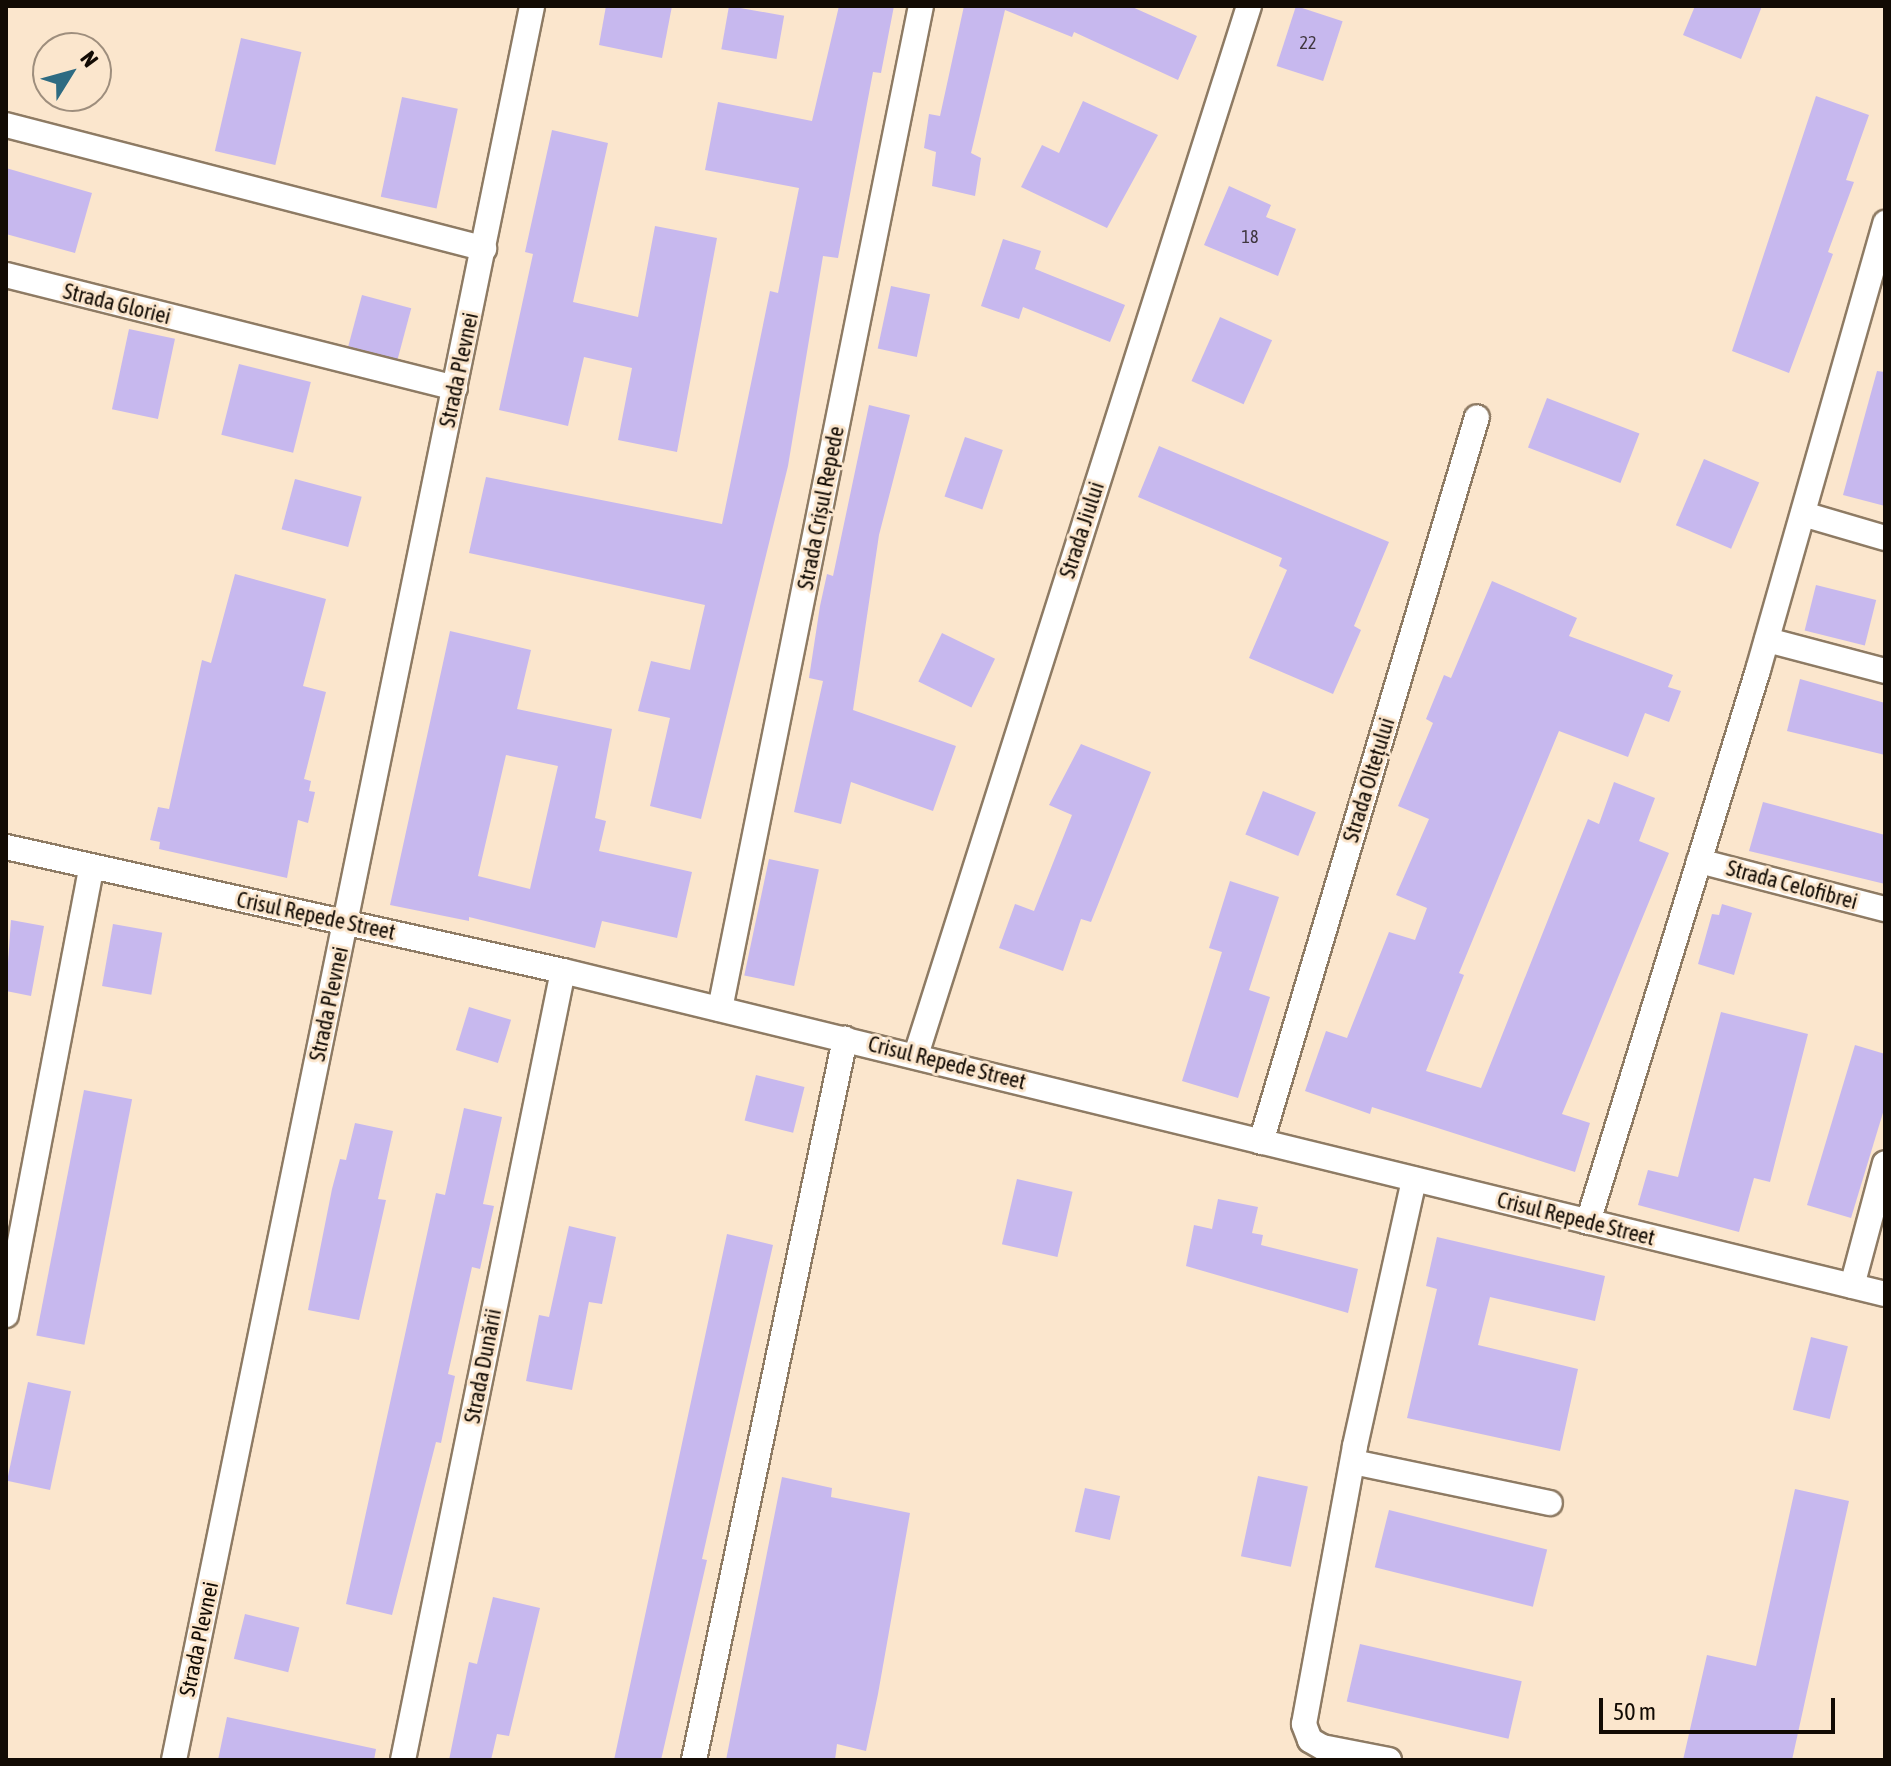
<!DOCTYPE html>
<html>
<head>
<meta charset="utf-8">
<style>
  body { margin:0 }
  #map { position:relative; width:1891px; height:1766px; overflow:hidden; background:#fbe6cd; font-family:"Asap Condensed",sans-serif }
  div>[style] { position:absolute }
  .building>* { inset:0; background:#c7b8ee; transform-origin:0 0 }
  .roads { filter:drop-shadow(2px 0 #8e7b64) drop-shadow(-2px 0 #8e7b64) drop-shadow(0 2px #8e7b64) drop-shadow(0 -2px #8e7b64) }
  .street>* { height:24px; margin:-12px; padding:0 12px; transform-origin:12px; border-radius:12px; background:#fff }
  span { translate:-50% -50%; white-space:nowrap; text-align:center; line-height:1.15; -webkit-text-stroke:6px #fbe6cd; paint-order:stroke }
  .number-label { font-size:18px; color:#3f363e }
  .number-label span { -webkit-text-stroke-width:0 }
  .street-label { font-size:22px; color:#120b04 }
  .frame { position:absolute; inset:0; border:8px solid #120b04; pointer-events:none }
  .north { position:absolute; left:32px; top:32px; width:80px; height:80px; box-sizing:border-box; background:#fbe6cd; border:2px solid #9e8e7d; border-radius:50%; rotate:53deg; font-size:22px; font-weight:700; line-height:32px; text-align:center; color:#120b04 }
  .north::after { content:''; display:block; margin:auto; width:28px; height:36px; background:#2e6b82; clip-path:polygon(50% 0,100% 100%,50% 72%,0 100%) }
  .scale { position:absolute; left:1599px; top:1698px; width:236px; height:36px; box-sizing:border-box; border:4px solid #120b04; border-top:0; padding-left:10px; font-size:24px; line-height:28px; white-space:nowrap; color:#120b04; -webkit-text-stroke:6px #fbe6cd; paint-order:stroke }
</style>
</head>
<body>
<div id="map">
  <div class="building">
    <i style="clip-path:polygon(606px 6px,672px 6px,662px 58px,599px 45px)"></i>
    <i style="left:729px;top:6px;width:56px;height:44px;rotate:10deg"></i>
    <i style="clip-path:polygon(839px 6px,894px 6px,881px 73px,873px 72px,838px 258px,823px 256px,788px 466px,701px 819px,650px 806px,670px 718px,638px 711px,651px 661px,690px 670px,705px 605px,469px 553px,486px 477px,722px 524px,770px 291px,778px 293px,799px 188px,705px 170px,718px 102px,812px 121px)"></i>
    <i style="clip-path:polygon(964px 6px,1130px 6px,1197px 36px,1178px 80px,1074px 32px,1072px 37px,1005px 10px,971px 153px,981px 158px,975px 196px,932px 186px,936px 152px,924px 148px,929px 114px,940px 116px)"></i>
    <i style="left:1296px;top:6px;width:49px;height:63px;rotate:18deg"></i>
    <i style="clip-path:polygon(1695px 6px,1762px 6px,1741px 59px,1683px 35px)"></i>
    <i style="left:241px;top:38px;width:62px;height:116px;rotate:13deg"></i>
    <i style="clip-path:polygon(1816px 96px,1869px 115px,1846px 180px,1854px 182px,1828px 252px,1833px 254px,1789px 373px,1732px 351px)"></i>
    <i style="left:402px;top:97px;width:57px;height:102px;rotate:12deg"></i>
    <i style="clip-path:polygon(1083px 101px,1158px 135px,1107px 228px,1021px 187px,1042px 145px,1059px 153px)"></i>
    <i style="clip-path:polygon(552px 130px,608px 143px,573px 302px,638px 317px,655px 226px,717px 238px,677px 452px,618px 440px,632px 368px,584px 357px,568px 426px,499px 410px,533px 254px,525px 252px)"></i>
    <i style="clip-path:polygon(6px 168px,92px 193px,75px 253px,6px 234px)"></i>
    <i style="clip-path:polygon(1229px 186px,1271px 205px,1266px 217px,1296px 229px,1278px 276px,1204px 245px)"></i>
    <i style="clip-path:polygon(1003px 239px,1041px 251px,1035px 269px,1125px 305px,1110px 342px,1023px 307px,1019px 319px,981px 306px)"></i>
    <i style="left:891px;top:286px;width:40px;height:64px;rotate:12deg"></i>
    <i style="left:362px;top:295px;width:51px;height:53px;rotate:15deg"></i>
    <i style="left:1220px;top:317px;width:57px;height:70px;rotate:24deg"></i>
    <i style="left:129px;top:329px;width:47px;height:82px;rotate:12deg"></i>
    <i style="left:239px;top:364px;width:74px;height:73px;rotate:14deg"></i>
    <i style="clip-path:polygon(1877px 371px,1885px 372px,1885px 506px,1843px 495px)"></i>
    <i style="left:1547px;top:398px;width:99px;height:53px;rotate:21deg"></i>
    <i style="clip-path:polygon(869px 405px,910px 415px,879px 535px,853px 710px,956px 746px,933px 811px,851px 782px,841px 824px,794px 812px,823px 681px,809px 678px,820px 606px,827px 574px,833px 576px)"></i>
    <i style="left:965px;top:437px;width:40px;height:63px;rotate:19deg"></i>
    <i style="clip-path:polygon(1159px 446px,1389px 542px,1354px 626px,1361px 630px,1333px 694px,1249px 658px,1287px 570px,1279px 566px,1282px 558px,1138px 497px)"></i>
    <i style="left:1704px;top:459px;width:60px;height:72px;rotate:23deg"></i>
    <i style="left:295px;top:479px;width:69px;height:52px;rotate:15deg"></i>
    <i style="clip-path:polygon(235px 574px,326px 599px,303px 686px,326px 692px,304px 779px,311px 781px,309px 791px,315px 792px,308px 823px,298px 820px,287px 878px,159px 849px,160px 842px,150px 840px,158px 807px,169px 809px,202px 660px,211px 663px)"></i>
    <i style="clip-path:polygon(1492px 581px,1577px 618px,1569px 636px,1673px 675px,1668px 687px,1681px 691px,1669px 722px,1645px 713px,1628px 757px,1559px 731px,1459px 973px,1464px 975px,1426px 1071px,1481px 1088px,1588px 819px,1599px 824px,1614px 782px,1655px 798px,1639px 841px,1669px 853px,1562px 1114px,1590px 1123px,1575px 1172px,1372px 1107px,1370px 1114px,1305px 1091px,1326px 1031px,1347px 1038px,1389px 932px,1415px 940px,1427px 908px,1396px 895px,1429px 819px,1398px 806px,1433px 723px,1426px 719px,1444px 675px,1451px 678px)"></i>
    <i style="left:1816px;top:585px;width:62px;height:47px;rotate:14deg"></i>
    <i style="clip-path:polygon(evenodd,450px 631px,531px 650px,517px 709px,612px 729px,595px 818px,606px 821px,599px 851px,692px 872px,677px 938px,602px 921px,595px 948px,469px 917px,469px 921px,390px 905px,450px 631px,506px 755px,558px 766px,530px 889px,478px 876px,506px 755px)"></i>
    <i style="left:942px;top:633px;width:59px;height:54px;rotate:26deg"></i>
    <i style="clip-path:polygon(1800px 679px,1885px 703px,1885px 755px,1787px 731px)"></i>
    <i style="clip-path:polygon(1081px 744px,1151px 772px,1091px 922px,1081px 919px,1063px 971px,999px 948px,1015px 904px,1034px 911px,1072px 815px,1049px 805px)"></i>
    <i style="left:1263px;top:791px;width:57px;height:47px;rotate:22deg"></i>
    <i style="clip-path:polygon(1763px 802px,1885px 835px,1885px 884px,1749px 851px)"></i>
    <i style="left:769px;top:859px;width:51px;height:119px;rotate:12deg"></i>
    <i style="clip-path:polygon(1230px 881px,1279px 897px,1249px 990px,1270px 997px,1238px 1098px,1182px 1081px,1222px 952px,1209px 948px)"></i>
    <i style="clip-path:polygon(1722px 904px,1752px 913px,1734px 975px,1698px 964px,1712px 914px,1719px 915px)"></i>
    <i style="clip-path:polygon(11px 920px,44px 926px,31px 996px,6px 991px)"></i>
    <i style="left:113px;top:924px;width:50px;height:63px;rotate:10deg"></i>
    <i style="left:469px;top:1007px;width:44px;height:45px;rotate:17deg"></i>
    <i style="clip-path:polygon(1721px 1012px,1808px 1034px,1770px 1182px,1754px 1178px,1739px 1232px,1638px 1205px,1648px 1170px,1678px 1177px)"></i>
    <i style="clip-path:polygon(1855px 1045px,1885px 1054px,1885px 1106px,1851px 1218px,1807px 1205px)"></i>
    <i style="left:756px;top:1075px;width:50px;height:47px;rotate:14deg"></i>
    <i style="left:84px;top:1090px;width:49px;height:250px;rotate:11deg"></i>
    <i style="clip-path:polygon(464px 1108px,502px 1117px,483px 1204px,494px 1206px,480px 1269px,472px 1267px,448px 1374px,455px 1376px,441px 1443px,436px 1442px,392px 1615px,346px 1604px,436px 1193px,445px 1195px)"></i>
    <i style="clip-path:polygon(355px 1123px,393px 1131px,378px 1199px,386px 1200px,359px 1320px,308px 1310px,332px 1189px,340px 1159px,346px 1160px)"></i>
    <i style="left:1017px;top:1179px;width:57px;height:67px;rotate:13deg"></i>
    <i style="clip-path:polygon(1218px 1199px,1258px 1207px,1252px 1233px,1263px 1235px,1261px 1245px,1358px 1269px,1348px 1313px,1186px 1266px,1194px 1225px,1212px 1229px)"></i>
    <i style="clip-path:polygon(569px 1226px,616px 1237px,602px 1304px,589px 1302px,572px 1390px,526px 1381px,539px 1315px,549px 1317px)"></i>
    <i style="clip-path:polygon(727px 1234px,773px 1245px,702px 1559px,707px 1560px,661px 1760px,614px 1760px)"></i>
    <i style="clip-path:polygon(1437px 1237px,1605px 1276px,1595px 1321px,1490px 1297px,1478px 1345px,1578px 1369px,1560px 1451px,1407px 1418px,1437px 1289px,1426px 1286px)"></i>
    <i style="left:1811px;top:1337px;width:38px;height:75px;rotate:14deg"></i>
    <i style="left:28px;top:1382px;width:44px;height:101px;rotate:12deg"></i>
    <i style="left:1258px;top:1476px;width:51px;height:82px;rotate:12deg"></i>
    <i style="clip-path:polygon(782px 1477px,832px 1488px,831px 1497px,910px 1513px,878px 1694px,866px 1751px,837px 1744px,835px 1760px,726px 1760px)"></i>
    <i style="left:1085px;top:1488px;width:36px;height:45px;rotate:13deg"></i>
    <i style="clip-path:polygon(1795px 1489px,1849px 1501px,1792px 1760px,1683px 1760px,1707px 1655px,1756px 1666px)"></i>
    <i style="left:1389px;top:1510px;width:163px;height:59px;rotate:14deg"></i>
    <i style="clip-path:polygon(493px 1597px,540px 1608px,509px 1736px,497px 1734px,491px 1760px,449px 1760px,469px 1662px,477px 1664px)"></i>
    <i style="left:245px;top:1614px;width:56px;height:46px;rotate:14deg"></i>
    <i style="left:1360px;top:1644px;width:166px;height:59px;rotate:13deg"></i>
    <i style="clip-path:polygon(227px 1717px,376px 1749px,374px 1760px,218px 1760px)"></i>
  </div>
  <div class="roads">
    <div class="street">
      <i style="left:6px;top:125px;width:494px;rotate:14.5deg"></i>
      <i style="left:6px;top:275px;width:463px;rotate:14.1deg"></i>
      <i style="left:1803px;top:514px;width:85px;rotate:16.3deg"></i>
      <i style="left:1767px;top:640px;width:122px;rotate:14.7deg"></i>
      <i style="left:6px;top:847px;width:571px;rotate:12.55deg"></i>
      <i style="left:563px;top:971px;width:1361px;rotate:13.73deg"></i>
      <i style="left:1699px;top:861px;width:192px;rotate:14.5deg"></i>
      <i style="left:720px;top:1009px;width:1023px;rotate:-78.67deg"></i>
      <i style="left:916px;top:1055px;width:1101px;rotate:-72.39deg"></i>
      <i style="left:1261px;top:1142px;width:756px;rotate:-73.41deg"></i>
      <i style="left:1588px;top:1222px;width:578px;rotate:-72.88deg"></i>
      <i style="left:1758px;top:670px;width:465px;rotate:-74.1deg"></i>
      <i style="left:1852px;top:1286px;width:127px;rotate:-75deg"></i>
      <i style="left:6px;top:1315px;width:455px;rotate:-79.2deg"></i>
      <i style="left:1353px;top:1462px;width:201px;rotate:11.8deg"></i>
      <i style="left:174px;top:1760px;width:1790px;rotate:-78.46deg"></i>
      <i style="left:403px;top:1760px;width:805px;rotate:-78.54deg"></i>
      <i style="left:694px;top:1760px;width:737px;rotate:-78.17deg"></i>
      <i style="left:1389px;top:1760px;width:68px;rotate:-169deg"></i>
      <i style="left:1322px;top:1747px;width:14px;rotate:-150deg"></i>
      <i style="left:1310px;top:1740px;width:17px;rotate:-111deg"></i>
      <i style="left:1304px;top:1724px;width:283px;rotate:-79.6deg"></i>
      <i style="left:1355px;top:1446px;width:273px;rotate:-77.5deg"></i>
    </div>
  </div>
  <div class="number-label">
    <span style="left:1308px;top:43px">22</span>
    <span style="left:1250px;top:237px">18</span>
  </div>
  <div class="street-label">
    <span style="left:117px;top:304px;rotate:14deg">Strada Gloriei</span>
    <span style="left:459px;top:370px;rotate:-78deg">Strada Plevnei</span>
    <span style="left:821px;top:508px;rotate:-79deg">Strada Crișul Repede</span>
    <span style="left:1082px;top:530px;rotate:-72deg">Strada Jiului</span>
    <span style="left:1369px;top:780px;rotate:-73deg">Strada Oltețului</span>
    <span style="left:1792px;top:885px;rotate:15deg">Strada Celofibrei</span>
    <span style="left:316px;top:916px;rotate:12deg">Crisul Repede Street</span>
    <span style="left:329px;top:1004px;rotate:-78deg">Strada Plevnei</span>
    <span style="left:947px;top:1063px;rotate:14deg">Crisul Repede Street</span>
    <span style="left:1576px;top:1219px;rotate:14deg">Crisul Repede Street</span>
    <span style="left:483px;top:1366px;rotate:-79deg">Strada Dunării</span>
    <span style="left:199px;top:1639px;rotate:-78deg">Strada Plevnei</span>
  </div>
  <div class="frame"></div>
  <div class="north">N</div>
  <div class="scale">50 m</div>
</div>
</body>
</html>
